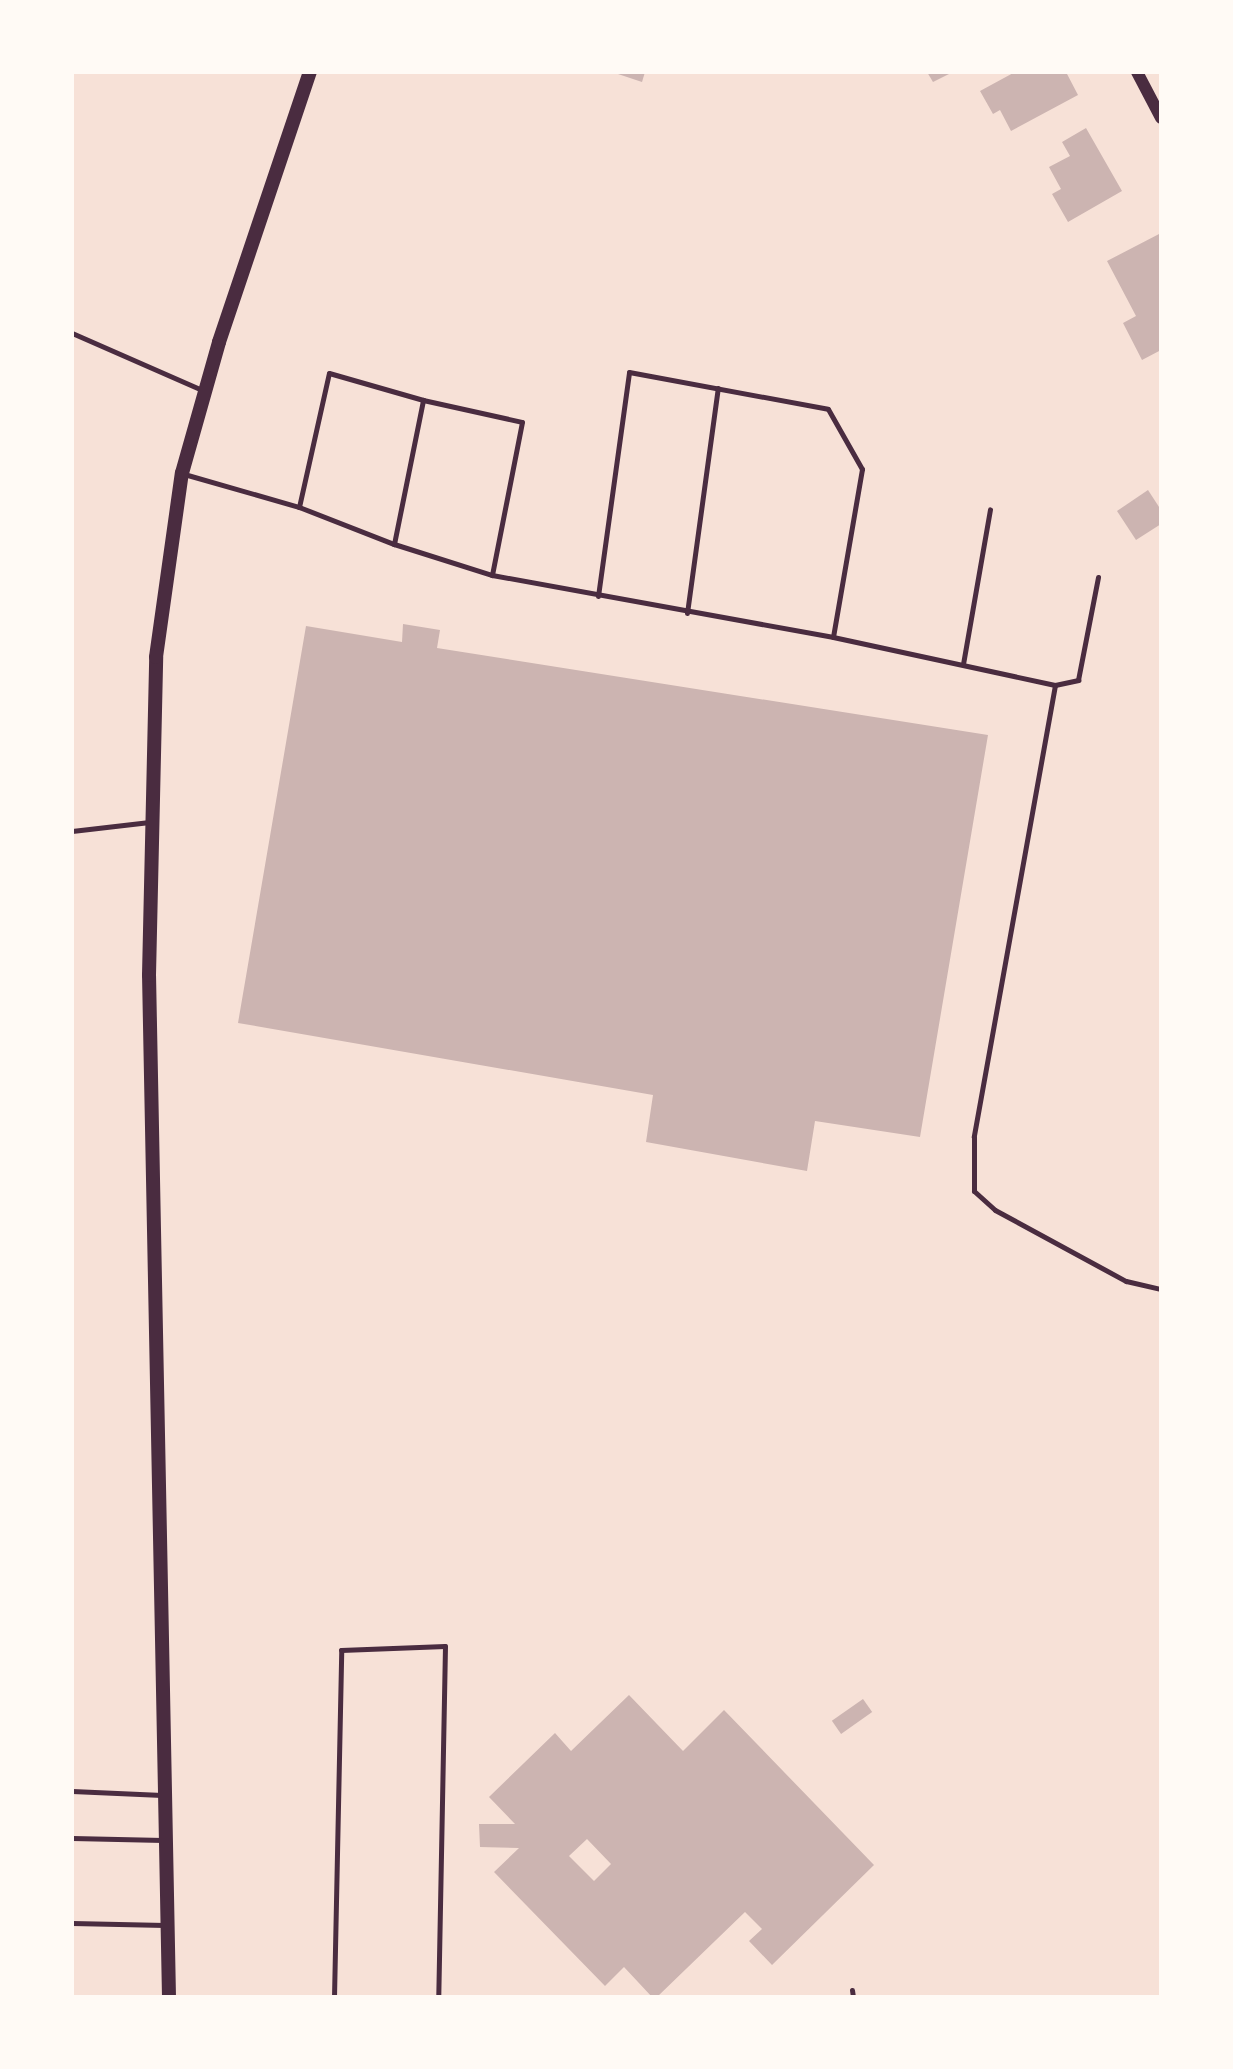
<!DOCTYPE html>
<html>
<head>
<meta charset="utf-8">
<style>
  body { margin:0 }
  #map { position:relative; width:1233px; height:2069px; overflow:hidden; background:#f7e1d7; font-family:"Noto Sans",sans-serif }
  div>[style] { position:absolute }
  .building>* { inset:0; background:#ccb4b1; transform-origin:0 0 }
  .service>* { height:5px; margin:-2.5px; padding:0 2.5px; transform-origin:2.5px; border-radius:2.5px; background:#4a2c40 }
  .tertiary>* { height:12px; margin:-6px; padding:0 6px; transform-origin:6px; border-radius:6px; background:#4a2c40 }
  .secondary>* { height:14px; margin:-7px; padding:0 7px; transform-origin:7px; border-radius:7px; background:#4a2c40 }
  span { translate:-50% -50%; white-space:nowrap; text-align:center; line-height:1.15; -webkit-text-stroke:7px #fffaf5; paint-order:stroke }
  .frame { position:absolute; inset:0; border:74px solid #fffaf5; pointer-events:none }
</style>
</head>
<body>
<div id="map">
  <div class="building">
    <i style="clip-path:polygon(612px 72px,645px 72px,642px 82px)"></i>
    <i style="clip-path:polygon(927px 72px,953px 72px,933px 82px)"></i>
    <i style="clip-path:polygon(1015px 72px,1066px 72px,1078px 95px,1011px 131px,1000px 110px,993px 114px,980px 91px)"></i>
    <i style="clip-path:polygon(1086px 128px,1122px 191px,1068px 222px,1052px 194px,1061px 189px,1049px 167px,1070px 156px,1062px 142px)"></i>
    <i style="clip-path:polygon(1161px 233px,1161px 350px,1142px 360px,1123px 323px,1136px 316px,1107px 261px)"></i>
    <i style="clip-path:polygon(1148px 490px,1161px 510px,1161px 524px,1136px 540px,1117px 511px)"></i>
    <i style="clip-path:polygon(403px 624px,440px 630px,437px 648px,988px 735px,920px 1137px,815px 1121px,807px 1171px,646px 1142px,653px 1095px,238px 1023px,306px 626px,402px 642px)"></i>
    <i style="clip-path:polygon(evenodd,629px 1695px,683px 1751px,724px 1710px,874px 1865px,772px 1965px,749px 1941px,762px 1929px,745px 1912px,657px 1997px,652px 1997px,624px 1967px,605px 1986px,494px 1872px,519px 1848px,480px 1847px,479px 1824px,515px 1824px,489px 1797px,555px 1733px,571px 1751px,629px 1695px,587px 1839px,611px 1864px,594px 1881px,569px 1856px,587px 1839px)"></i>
    <i style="left:863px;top:1699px;width:16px;height:38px;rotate:55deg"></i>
  </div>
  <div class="service">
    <i style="left:72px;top:333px;width:142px;rotate:23.7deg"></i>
    <i style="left:184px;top:474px;width:120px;rotate:16deg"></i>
    <i style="left:299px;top:507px;width:102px;rotate:21.3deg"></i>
    <i style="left:394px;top:544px;width:103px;rotate:17.6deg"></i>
    <i style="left:492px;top:575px;width:347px;rotate:10.3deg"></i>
    <i style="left:833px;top:637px;width:227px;rotate:12.2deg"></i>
    <i style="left:1055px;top:685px;width:459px;rotate:100.2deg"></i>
    <i style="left:974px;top:1137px;width:54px;rotate:90deg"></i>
    <i style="left:974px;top:1191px;width:28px;rotate:42deg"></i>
    <i style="left:995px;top:1210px;width:149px;rotate:28.5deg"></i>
    <i style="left:1126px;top:1281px;width:36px;rotate:13deg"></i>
    <i style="left:299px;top:507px;width:137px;rotate:-77.4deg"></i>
    <i style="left:329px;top:373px;width:98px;rotate:16deg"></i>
    <i style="left:394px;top:544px;width:147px;rotate:-78.6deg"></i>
    <i style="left:423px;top:400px;width:101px;rotate:12.5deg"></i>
    <i style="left:522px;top:422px;width:156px;rotate:101.1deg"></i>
    <i style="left:598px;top:596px;width:226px;rotate:-82.1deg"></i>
    <i style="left:629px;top:372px;width:202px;rotate:10.5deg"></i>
    <i style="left:828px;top:409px;width:69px;rotate:60.5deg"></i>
    <i style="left:862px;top:469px;width:170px;rotate:99.8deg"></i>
    <i style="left:687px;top:613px;width:227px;rotate:-82.2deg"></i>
    <i style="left:963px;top:664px;width:157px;rotate:-80.1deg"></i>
    <i style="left:1055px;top:685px;width:24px;rotate:-12deg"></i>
    <i style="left:1078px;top:680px;width:105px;rotate:-79deg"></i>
    <i style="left:72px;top:831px;width:78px;rotate:-6.7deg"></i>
    <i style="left:72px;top:1791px;width:90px;rotate:2.5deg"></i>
    <i style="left:72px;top:1838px;width:91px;rotate:1.3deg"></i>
    <i style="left:72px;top:1923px;width:93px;rotate:1.2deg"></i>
    <i style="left:852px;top:1990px;width:7px;rotate:82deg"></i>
    <i style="left:334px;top:1997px;width:347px;rotate:-88.8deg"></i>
    <i style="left:341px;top:1650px;width:104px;rotate:-2.2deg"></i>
    <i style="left:445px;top:1646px;width:351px;rotate:91.1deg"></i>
  </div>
  <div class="tertiary">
    <i style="left:1137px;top:72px;width:52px;rotate:62.4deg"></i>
  </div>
  <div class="secondary">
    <i style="left:169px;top:1997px;width:1022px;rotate:-91.12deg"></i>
    <i style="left:149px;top:975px;width:318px;rotate:-88.7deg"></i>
    <i style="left:156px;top:657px;width:186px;rotate:-82deg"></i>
    <i style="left:182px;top:473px;width:136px;rotate:-74.2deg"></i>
    <i style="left:219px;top:342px;width:285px;rotate:-71.4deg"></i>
  </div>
  <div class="frame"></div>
</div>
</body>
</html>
